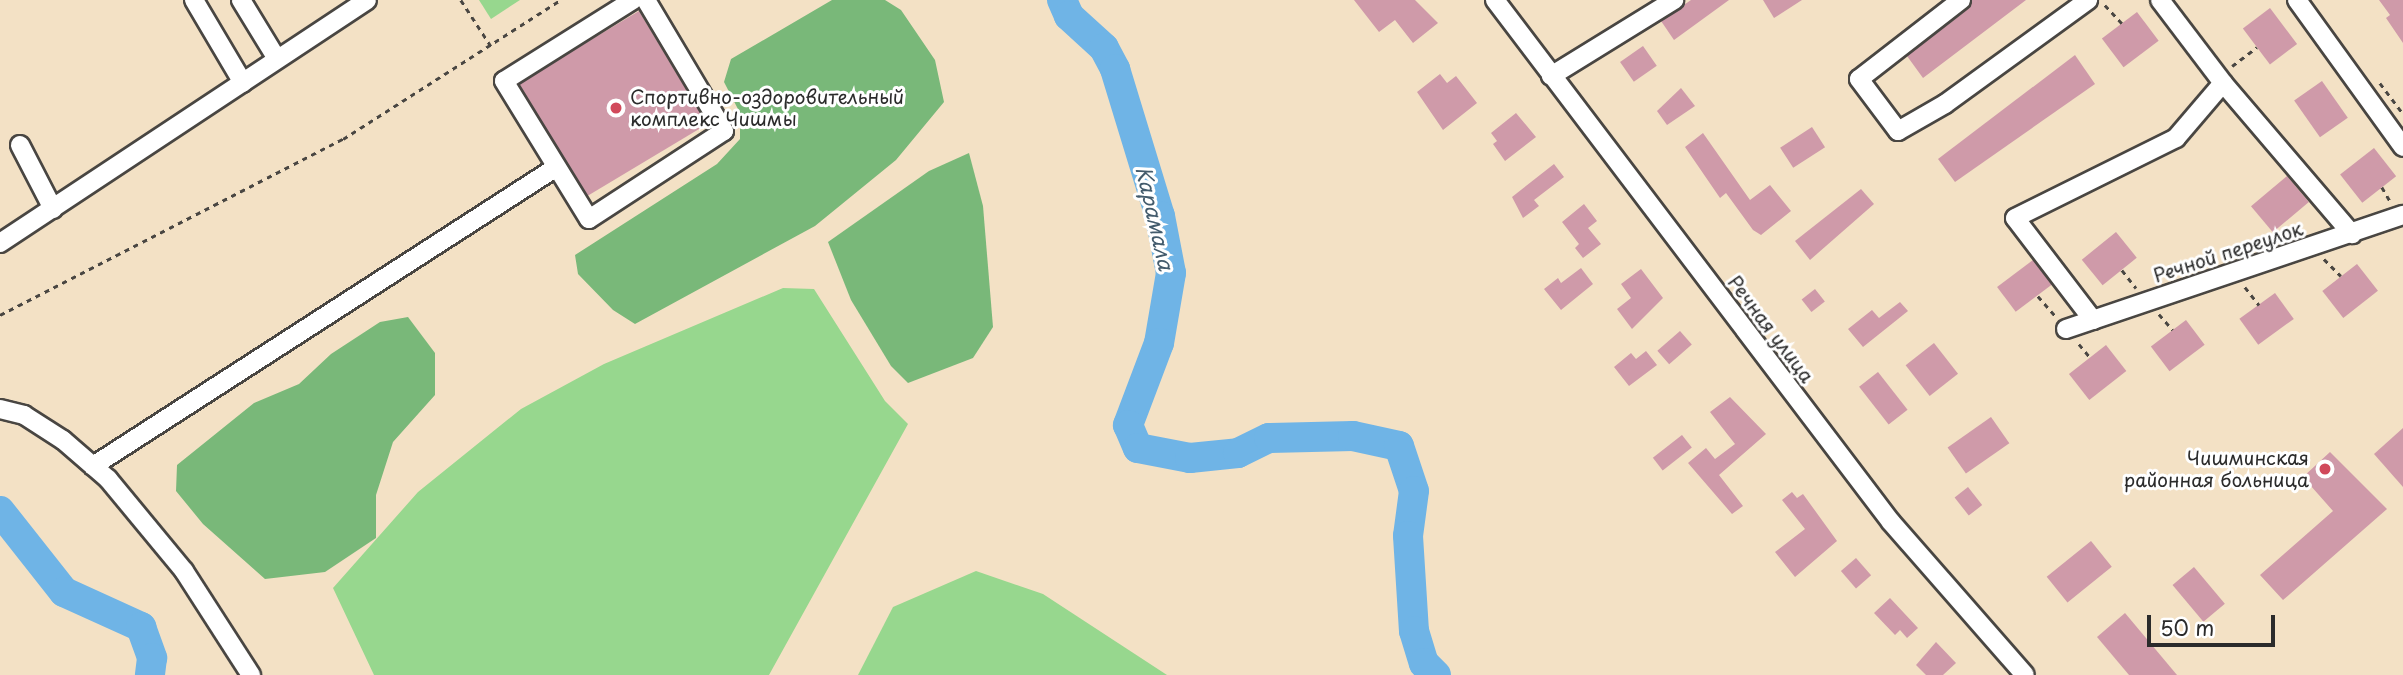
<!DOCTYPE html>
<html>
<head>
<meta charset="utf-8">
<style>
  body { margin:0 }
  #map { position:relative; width:2403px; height:675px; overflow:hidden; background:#f3e1c5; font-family:"Playpen Sans",sans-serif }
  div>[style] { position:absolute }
  .green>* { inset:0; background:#97d78e }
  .forest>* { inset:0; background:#79b879 }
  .river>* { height:30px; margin:-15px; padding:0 15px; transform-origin:15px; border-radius:15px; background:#6fb4e6 }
  .building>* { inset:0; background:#cf9aa9; transform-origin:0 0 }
  .path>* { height:2.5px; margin-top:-1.25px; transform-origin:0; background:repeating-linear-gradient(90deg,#494642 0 5px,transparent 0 10px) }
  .roads { filter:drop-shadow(2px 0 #494642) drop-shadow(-2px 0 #494642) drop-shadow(0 2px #494642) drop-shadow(0 -2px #494642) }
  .minor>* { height:18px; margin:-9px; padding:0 9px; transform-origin:9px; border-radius:9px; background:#fff }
  .dots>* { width:19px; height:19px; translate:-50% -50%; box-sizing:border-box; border:4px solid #fff; border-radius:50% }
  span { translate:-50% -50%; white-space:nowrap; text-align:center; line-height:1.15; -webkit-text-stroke:6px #fff; paint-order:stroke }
  .poi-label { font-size:19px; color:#2b2b2b }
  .left { translate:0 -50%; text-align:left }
  .right { translate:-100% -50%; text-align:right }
  .street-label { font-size:19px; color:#2b2b2b }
  .water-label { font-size:21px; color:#435b6c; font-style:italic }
  .scale { position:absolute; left:2147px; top:615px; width:128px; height:32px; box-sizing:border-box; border:4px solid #2b2b2b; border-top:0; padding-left:9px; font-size:21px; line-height:24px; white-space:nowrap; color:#2b2b2b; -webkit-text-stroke:5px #fff; paint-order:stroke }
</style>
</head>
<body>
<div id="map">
  <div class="green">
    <i style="clip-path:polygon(479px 0,520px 0,491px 19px)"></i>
    <i style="clip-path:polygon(783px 288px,814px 289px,885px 401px,908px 424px,769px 675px,374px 675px,333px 588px,418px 492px,521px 409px,604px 364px)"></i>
    <i style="clip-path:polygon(976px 571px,1043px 594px,1167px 675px,858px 675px,893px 607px)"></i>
  </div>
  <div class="forest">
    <i style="clip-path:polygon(832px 0,885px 0,901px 10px,935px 60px,944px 102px,896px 160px,815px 226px,635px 324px,613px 310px,578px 274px,575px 255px,717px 164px,740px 139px,740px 113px,724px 82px,731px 59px)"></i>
    <i style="clip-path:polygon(969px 153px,983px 206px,993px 327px,973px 358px,908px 383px,891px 366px,851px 300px,828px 242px,929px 171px)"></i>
    <i style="clip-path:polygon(408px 317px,435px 353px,435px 395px,393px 442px,376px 495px,376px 538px,325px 572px,265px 579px,203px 524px,176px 491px,177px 465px,254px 403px,299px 384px,331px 354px,380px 322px)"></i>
  </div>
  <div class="river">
    <i style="left:1062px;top:0;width:17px;rotate:66deg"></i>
    <i style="left:1069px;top:16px;width:47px;rotate:42.4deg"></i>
    <i style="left:1104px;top:48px;width:24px;rotate:62deg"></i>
    <i style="left:1115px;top:69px;width:154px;rotate:73deg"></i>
    <i style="left:1160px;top:216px;width:58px;rotate:79.1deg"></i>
    <i style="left:1171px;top:273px;width:71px;rotate:99.7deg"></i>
    <i style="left:1159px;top:343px;width:88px;rotate:110.7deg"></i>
    <i style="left:1128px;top:425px;width:25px;rotate:67deg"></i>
    <i style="left:1138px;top:448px;width:53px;rotate:10.9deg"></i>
    <i style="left:1190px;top:458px;width:48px;rotate:-5.9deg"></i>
    <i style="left:1238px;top:453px;width:34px;rotate:-26deg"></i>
    <i style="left:1269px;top:438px;width:84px;rotate:-1.4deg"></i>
    <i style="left:1353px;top:436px;width:47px;rotate:12.3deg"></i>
    <i style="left:1399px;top:446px;width:47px;rotate:71.6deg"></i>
    <i style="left:1414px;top:491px;width:45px;rotate:97.6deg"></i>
    <i style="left:1408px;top:536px;width:95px;rotate:86.4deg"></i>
    <i style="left:1414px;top:631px;width:34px;rotate:73deg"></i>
    <i style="left:1424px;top:663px;width:17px;rotate:45deg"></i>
    <i style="left:0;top:511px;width:103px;rotate:51.7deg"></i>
    <i style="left:64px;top:592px;width:85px;rotate:24.4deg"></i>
    <i style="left:141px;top:627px;width:33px;rotate:70deg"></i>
    <i style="left:152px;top:658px;width:17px;rotate:97deg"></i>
  </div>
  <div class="building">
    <i style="clip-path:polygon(1354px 0,1415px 0,1438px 23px,1413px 43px,1395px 20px,1379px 32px)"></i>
    <i style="clip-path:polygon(1691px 0,1729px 0,1674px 40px,1661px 21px)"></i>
    <i style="clip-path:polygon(1763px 0,1802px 0,1774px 18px)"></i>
    <i style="clip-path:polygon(1972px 0,2026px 0,1923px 78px,1907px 56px,1968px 9px)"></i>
    <i style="clip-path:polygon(2379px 0,2403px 0,2403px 43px,2386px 18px,2390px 15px)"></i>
    <i style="left:2270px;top:8px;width:45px;height:34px;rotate:53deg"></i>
    <i style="left:639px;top:11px;width:132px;height:141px;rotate:59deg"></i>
    <i style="left:2137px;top:12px;width:36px;height:44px;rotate:53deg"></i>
    <i style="left:1643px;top:46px;width:24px;height:28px;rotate:55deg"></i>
    <i style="clip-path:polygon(2075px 55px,2095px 84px,1955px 182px,1938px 159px)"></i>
    <i style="clip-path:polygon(1440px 74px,1447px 83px,1456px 76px,1477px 103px,1443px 130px,1417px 92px)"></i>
    <i style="left:2322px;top:81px;width:45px;height:34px;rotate:55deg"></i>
    <i style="clip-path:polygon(1681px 88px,1695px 106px,1667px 125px,1657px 111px)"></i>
    <i style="clip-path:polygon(1516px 113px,1536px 137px,1505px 161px,1493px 144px,1497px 141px,1491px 133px)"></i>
    <i style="left:1812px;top:127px;width:24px;height:38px;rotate:57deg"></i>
    <i style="clip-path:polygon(1703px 133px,1750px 200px,1770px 185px,1791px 211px,1761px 235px,1753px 230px,1726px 193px,1720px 198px,1685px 147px)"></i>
    <i style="left:2374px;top:148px;width:36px;height:43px;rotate:52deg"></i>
    <i style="clip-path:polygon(1554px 164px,1564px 177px,1534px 200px,1539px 206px,1523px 218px,1512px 197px)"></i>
    <i style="left:2287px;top:176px;width:34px;height:47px;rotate:50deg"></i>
    <i style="clip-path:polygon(1861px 189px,1874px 204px,1810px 260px,1795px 241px)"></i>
    <i style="clip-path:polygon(1584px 204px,1597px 221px,1588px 228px,1601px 244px,1583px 258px,1575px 248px,1579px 244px,1562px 222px)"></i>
    <i style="left:2116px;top:232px;width:33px;height:44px;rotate:51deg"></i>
    <i style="left:2033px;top:260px;width:31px;height:45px;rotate:53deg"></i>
    <i style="left:2357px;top:264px;width:34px;height:44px;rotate:52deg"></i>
    <i style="clip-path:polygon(1581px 268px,1593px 284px,1561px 310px,1544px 289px,1558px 278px,1561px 283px)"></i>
    <i style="clip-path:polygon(1641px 269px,1663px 298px,1632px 329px,1617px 309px,1631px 298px,1621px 284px)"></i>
    <i style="left:1815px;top:289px;width:16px;height:17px;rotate:52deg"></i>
    <i style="left:2275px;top:293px;width:32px;height:44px;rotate:54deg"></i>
    <i style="clip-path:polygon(1900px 302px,1908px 311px,1863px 347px,1848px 329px,1872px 310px,1879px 318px)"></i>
    <i style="left:2186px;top:320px;width:31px;height:44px;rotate:53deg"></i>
    <i style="left:1680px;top:331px;width:18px;height:30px;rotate:49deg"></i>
    <i style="left:1934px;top:343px;width:39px;height:36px;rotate:52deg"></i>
    <i style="left:2106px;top:345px;width:33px;height:47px;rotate:52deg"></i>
    <i style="clip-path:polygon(1646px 351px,1657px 365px,1629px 386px,1614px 367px,1631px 353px,1636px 359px)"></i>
    <i style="left:1878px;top:372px;width:48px;height:24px;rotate:52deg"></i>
    <i style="clip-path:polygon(1730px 397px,1766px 434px,1719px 475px,1743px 506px,1732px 514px,1688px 463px,1706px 448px,1715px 459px,1735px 444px,1710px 412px)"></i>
    <i style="left:1991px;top:417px;width:32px;height:53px;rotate:55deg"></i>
    <i style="clip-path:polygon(2403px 428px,2403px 487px,2374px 454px)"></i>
    <i style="left:1682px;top:435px;width:16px;height:37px;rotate:52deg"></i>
    <i style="clip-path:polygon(2330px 452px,2387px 509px,2283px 600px,2260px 575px,2333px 511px,2303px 477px)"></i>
    <i style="left:1968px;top:487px;width:23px;height:17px;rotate:52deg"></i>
    <i style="clip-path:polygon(1792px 492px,1797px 498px,1803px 494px,1837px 541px,1795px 577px,1775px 552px,1805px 529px,1782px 500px)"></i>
    <i style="left:2091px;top:541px;width:33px;height:57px;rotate:51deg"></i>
    <i style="left:1856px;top:558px;width:23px;height:20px;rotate:49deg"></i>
    <i style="left:2194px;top:567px;width:48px;height:28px;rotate:50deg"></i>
    <i style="clip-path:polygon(1890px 598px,1918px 628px,1907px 638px,1900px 630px,1895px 635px,1874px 613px)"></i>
    <i style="clip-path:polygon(2125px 613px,2177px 675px,2129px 675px,2097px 637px)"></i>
    <i style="clip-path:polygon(1936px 642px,1956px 663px,1943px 675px,1926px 675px,1916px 665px)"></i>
  </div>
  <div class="path">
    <i style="left:461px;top:0;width:55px;rotate:56.9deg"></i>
    <i style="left:2105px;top:5px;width:25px;rotate:47deg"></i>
    <i style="left:2232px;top:66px;width:31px;rotate:-37deg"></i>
    <i style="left:2380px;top:83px;width:39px;rotate:53deg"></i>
    <i style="left:2382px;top:187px;width:16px;rotate:60deg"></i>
    <i style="left:2324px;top:259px;width:24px;rotate:45deg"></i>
    <i style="left:2122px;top:270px;width:23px;rotate:52deg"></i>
    <i style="left:2245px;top:287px;width:23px;rotate:52deg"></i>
    <i style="left:2038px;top:296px;width:28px;rotate:49deg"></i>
    <i style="left:2159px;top:314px;width:21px;rotate:49deg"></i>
    <i style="left:0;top:315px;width:386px;rotate:-27.2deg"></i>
    <i style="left:343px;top:139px;width:258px;rotate:-32.6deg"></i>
    <i style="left:2079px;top:344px;width:17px;rotate:50deg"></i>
  </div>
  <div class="roads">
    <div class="minor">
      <i style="left:194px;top:0;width:96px;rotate:59.4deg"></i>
      <i style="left:241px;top:0;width:69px;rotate:58.6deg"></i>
      <i style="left:633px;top:0;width:152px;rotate:147.9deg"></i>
      <i style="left:504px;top:81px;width:162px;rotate:58.4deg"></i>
      <i style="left:589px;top:219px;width:161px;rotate:-33.1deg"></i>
      <i style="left:724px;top:131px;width:152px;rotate:-120.8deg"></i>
      <i style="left:1495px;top:0;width:655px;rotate:52.82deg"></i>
      <i style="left:1891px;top:522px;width:203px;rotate:48.8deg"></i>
      <i style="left:1961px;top:0;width:129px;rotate:142.2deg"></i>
      <i style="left:1859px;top:79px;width:65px;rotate:53.1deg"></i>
      <i style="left:1898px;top:131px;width:54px;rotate:-29.9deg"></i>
      <i style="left:1945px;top:104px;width:177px;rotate:-36deg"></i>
      <i style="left:2160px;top:0;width:104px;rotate:52.8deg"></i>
      <i style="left:2223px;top:83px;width:199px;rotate:49.5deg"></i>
      <i style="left:2297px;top:0;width:181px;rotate:54.2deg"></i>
      <i style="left:1551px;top:76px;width:145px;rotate:-31.7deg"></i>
      <i style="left:20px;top:145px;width:72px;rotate:62.7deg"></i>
      <i style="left:0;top:243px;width:440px;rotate:-33.5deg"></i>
      <i style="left:2093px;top:320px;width:128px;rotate:-127.4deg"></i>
      <i style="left:2015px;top:218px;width:180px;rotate:-26.4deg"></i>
      <i style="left:2176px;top:138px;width:72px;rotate:-49.5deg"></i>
      <i style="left:2066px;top:329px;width:356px;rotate:-18.7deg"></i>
      <i style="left:0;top:409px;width:25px;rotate:14deg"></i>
      <i style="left:24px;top:415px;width:46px;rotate:32.7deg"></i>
      <i style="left:63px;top:440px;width:60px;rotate:40.9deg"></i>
      <i style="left:108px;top:479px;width:119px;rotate:50.4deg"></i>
      <i style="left:184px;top:571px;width:124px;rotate:57.2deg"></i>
      <i style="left:93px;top:466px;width:550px;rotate:-32.82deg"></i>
    </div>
  </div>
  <div class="dots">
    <i style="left:616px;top:108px;background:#d1495b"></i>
    <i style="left:2325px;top:469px;background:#d1495b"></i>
  </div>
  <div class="poi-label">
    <span class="left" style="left:630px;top:108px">Спортивно-оздоровительный<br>комплекс Чишмы</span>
    <span class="right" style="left:2309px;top:469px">Чишминская<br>районная больница</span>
  </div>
  <div class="street-label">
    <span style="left:2228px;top:252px;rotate:-18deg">Речной переулок</span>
    <span style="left:1771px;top:329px;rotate:53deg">Речная улица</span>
  </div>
  <div class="water-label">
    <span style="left:1156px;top:218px;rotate:77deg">Карамала</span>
  </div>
  <div class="scale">50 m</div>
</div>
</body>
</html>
